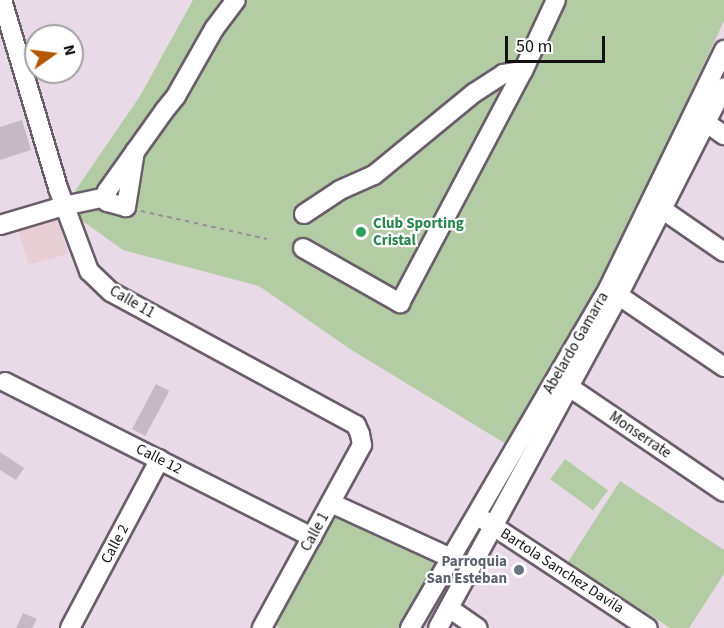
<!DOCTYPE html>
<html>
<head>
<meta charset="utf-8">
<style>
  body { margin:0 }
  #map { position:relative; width:724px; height:628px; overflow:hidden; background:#e8dae7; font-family:"Source Sans 3",sans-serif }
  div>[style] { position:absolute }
  .commercial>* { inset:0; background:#e7cdd4; transform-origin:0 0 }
  .green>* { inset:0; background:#b3cca4; transform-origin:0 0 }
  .building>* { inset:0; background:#c6b9c6; transform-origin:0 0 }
  .path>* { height:2px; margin-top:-1px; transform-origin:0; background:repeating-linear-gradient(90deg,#978c96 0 4.5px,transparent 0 9px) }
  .roads { filter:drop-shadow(2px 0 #6a5e6a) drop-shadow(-2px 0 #6a5e6a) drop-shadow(0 2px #6a5e6a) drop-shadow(0 -2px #6a5e6a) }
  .minor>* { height:18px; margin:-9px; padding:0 9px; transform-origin:9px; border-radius:9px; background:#fff }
  .dots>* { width:16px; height:16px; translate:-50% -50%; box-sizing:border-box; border:3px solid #fff; border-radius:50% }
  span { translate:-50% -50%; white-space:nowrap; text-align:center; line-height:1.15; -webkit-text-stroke:4.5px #fff; paint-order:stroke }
  .leisure-label { font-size:15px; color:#27864d; font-weight:700 }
  .left { translate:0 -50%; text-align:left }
  .street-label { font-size:15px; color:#141014 }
  .worship-label { font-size:15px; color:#5b616d; font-weight:700 }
  .right { translate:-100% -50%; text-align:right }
  .north { position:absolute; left:24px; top:24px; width:60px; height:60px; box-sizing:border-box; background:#fff; border:2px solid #a19fa1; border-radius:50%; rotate:76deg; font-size:16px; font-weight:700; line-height:24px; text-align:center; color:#141014 }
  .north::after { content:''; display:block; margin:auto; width:21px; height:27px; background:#b35600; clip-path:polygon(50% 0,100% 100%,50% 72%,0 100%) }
  .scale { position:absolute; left:505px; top:36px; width:100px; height:27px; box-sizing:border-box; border:3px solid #141014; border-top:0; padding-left:8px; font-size:18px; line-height:21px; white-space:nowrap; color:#141014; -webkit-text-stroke:4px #fff; paint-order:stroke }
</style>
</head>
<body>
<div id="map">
  <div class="commercial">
    <i style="left:58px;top:219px;width:36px;height:41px;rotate:74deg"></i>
  </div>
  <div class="green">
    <i style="clip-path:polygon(193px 0,724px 0,724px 21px,619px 245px,561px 351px,506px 444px,350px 349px,259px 286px,123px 250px,80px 219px,73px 194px,140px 96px)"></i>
    <i style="left:565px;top:459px;width:53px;height:25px;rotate:36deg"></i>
    <i style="clip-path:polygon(620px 481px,724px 550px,724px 574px,689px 628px,670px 628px,568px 562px)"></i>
    <i style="clip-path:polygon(333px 509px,436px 563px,402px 628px,280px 628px,273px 624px)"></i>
  </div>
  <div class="building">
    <i style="clip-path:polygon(22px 120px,31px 150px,0 160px,0 127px)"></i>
    <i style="left:156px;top:384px;width:15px;height:51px;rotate:28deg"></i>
    <i style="clip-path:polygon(0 452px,24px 468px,16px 480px,0 470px)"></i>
    <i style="clip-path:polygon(23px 613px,37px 619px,32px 628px,16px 628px)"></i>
  </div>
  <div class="path">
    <i style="left:141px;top:211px;width:129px;rotate:12.5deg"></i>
  </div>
  <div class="roads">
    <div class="minor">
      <i style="left:2px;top:0;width:196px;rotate:73.4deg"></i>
      <i style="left:58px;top:188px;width:89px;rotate:69.5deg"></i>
      <i style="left:89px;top:271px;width:30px;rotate:44deg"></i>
      <i style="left:111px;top:292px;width:279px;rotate:28.5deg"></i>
      <i style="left:356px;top:425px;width:10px;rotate:66deg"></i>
      <i style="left:360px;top:434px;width:11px;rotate:80deg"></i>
      <i style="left:362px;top:445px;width:209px;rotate:118.7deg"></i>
      <i style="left:698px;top:117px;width:32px;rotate:35deg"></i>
      <i style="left:135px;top:151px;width:57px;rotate:99.1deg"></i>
      <i style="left:126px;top:207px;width:20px;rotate:-165deg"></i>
      <i style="left:107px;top:202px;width:11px;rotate:-90deg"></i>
      <i style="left:107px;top:191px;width:98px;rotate:-54.5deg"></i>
      <i style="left:164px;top:111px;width:19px;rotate:-51deg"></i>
      <i style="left:176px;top:96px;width:77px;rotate:-60.4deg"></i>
      <i style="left:214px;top:29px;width:36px;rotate:-53deg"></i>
      <i style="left:653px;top:203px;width:86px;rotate:34.6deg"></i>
      <i style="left:304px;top:214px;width:43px;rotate:-33.7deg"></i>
      <i style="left:340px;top:190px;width:37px;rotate:-24deg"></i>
      <i style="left:374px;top:175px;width:129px;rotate:-39.4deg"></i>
      <i style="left:474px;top:93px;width:35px;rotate:-33deg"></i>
      <i style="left:503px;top:74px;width:20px;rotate:-9deg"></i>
      <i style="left:523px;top:71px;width:78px;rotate:-65.1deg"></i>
      <i style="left:0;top:225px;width:67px;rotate:-16.5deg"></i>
      <i style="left:64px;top:206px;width:43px;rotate:-12.1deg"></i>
      <i style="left:303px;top:248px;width:112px;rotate:29.6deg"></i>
      <i style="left:400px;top:303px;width:263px;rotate:-62.1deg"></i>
      <i style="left:609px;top:289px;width:139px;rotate:34.1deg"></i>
      <i style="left:559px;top:380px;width:199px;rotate:34.2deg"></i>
      <i style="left:5px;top:382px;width:344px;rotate:26.8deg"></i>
      <i style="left:331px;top:503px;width:132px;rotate:24.6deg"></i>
      <i style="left:484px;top:520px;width:196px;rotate:33.4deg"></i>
      <i style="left:449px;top:608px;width:35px;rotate:35deg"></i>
      <i style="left:70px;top:628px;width:191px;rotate:-62deg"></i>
      <i style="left:410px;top:628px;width:393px;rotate:-59.7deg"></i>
      <i style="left:608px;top:289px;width:266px;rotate:-64.1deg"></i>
      <i style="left:438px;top:628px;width:378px;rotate:-61.5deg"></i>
      <i style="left:618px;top:296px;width:234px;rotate:-63.1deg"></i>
    </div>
  </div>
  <div class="dots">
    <i style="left:361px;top:232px;background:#2e9e5b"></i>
    <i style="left:519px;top:570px;background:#6b7280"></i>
  </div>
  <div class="leisure-label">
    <span class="left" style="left:373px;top:232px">Club Sporting<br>Cristal</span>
  </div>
  <div class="street-label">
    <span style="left:132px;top:302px;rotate:30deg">Calle 11</span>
    <span style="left:576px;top:343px;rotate:-60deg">Abelardo Gamarra</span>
    <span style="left:640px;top:435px;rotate:34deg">Monserrate</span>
    <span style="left:159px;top:459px;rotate:27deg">Calle 12</span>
    <span style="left:315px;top:532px;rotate:-61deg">Calle 1</span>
    <span style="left:115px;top:544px;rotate:-62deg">Calle 2</span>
    <span style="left:562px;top:571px;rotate:33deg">Bartola Sanchez Davila</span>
  </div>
  <div class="worship-label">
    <span class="right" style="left:507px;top:570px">Parroquia<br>San Esteban</span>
  </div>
  <div class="north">N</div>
  <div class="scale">50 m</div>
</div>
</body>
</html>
